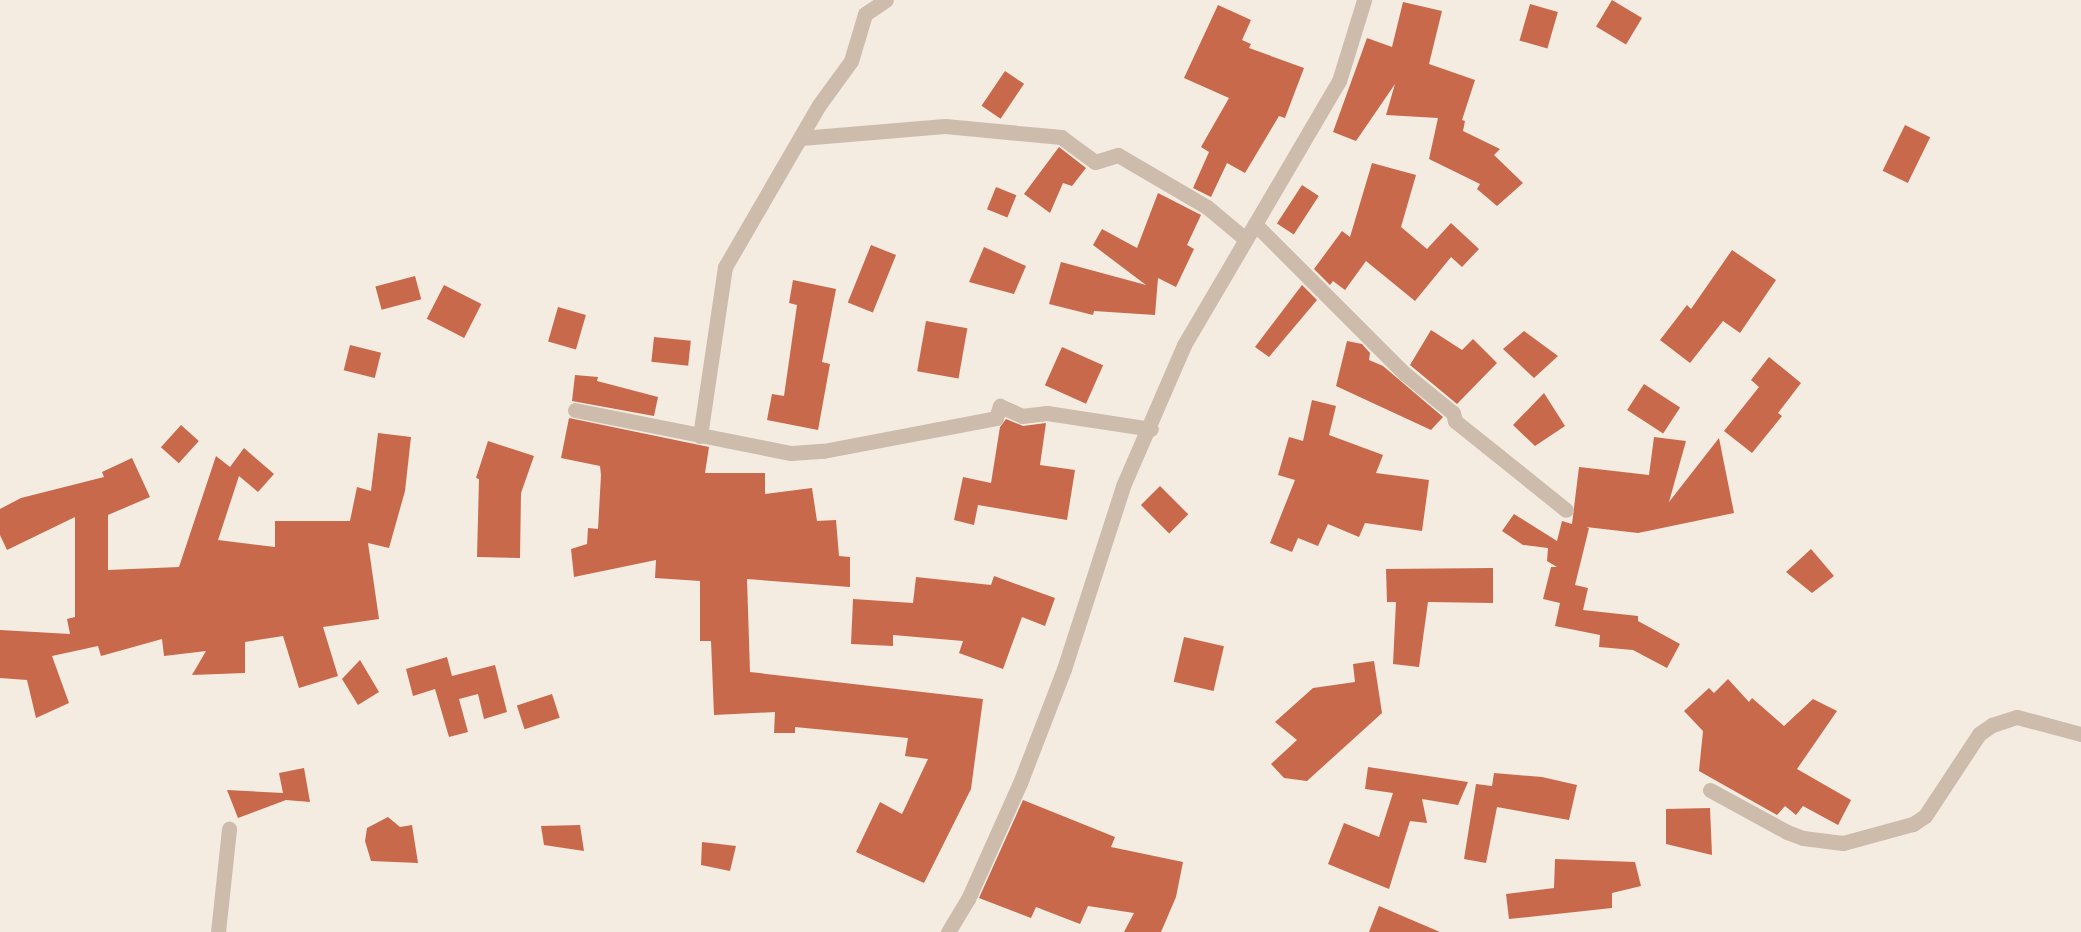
<!DOCTYPE html>
<html>
<head>
<meta charset="utf-8">
<style>
  body { margin:0 }
  #map { position:relative; width:2081px; height:932px; overflow:hidden; background:#f4ebe1; font-family:Overpass,sans-serif }
  div>[style] { position:absolute }
  .building>* { inset:0; background:#c8694b; transform-origin:0 0 }
  .minor>* { height:15px; margin:-7.5px; padding:0 7.5px; transform-origin:7.5px; border-radius:7.5px; background:#cdbbac }
  .tertiary>* { height:15px; margin:-7.5px; padding:0 7.5px; transform-origin:7.5px; border-radius:7.5px; background:#cdbbac }
  span { translate:-50% -50%; white-space:nowrap; text-align:center; line-height:1.15; -webkit-text-stroke:4.5px #fbf5ee; paint-order:stroke }
</style>
</head>
<body>
<div id="map">
  <div class="building">
    <i style="left:1612px;top:0;width:35px;height:31px;rotate:31deg"></i>
    <i style="clip-path:polygon(1403px 2px,1442px 11px,1429px 64px,1475px 80px,1462px 120px,1465px 121px,1463px 131px,1500px 149px,1494px 155px,1523px 183px,1497px 206px,1477px 189px,1480px 184px,1429px 159px,1438px 118px,1386px 115px,1395px 84px,1356px 141px,1333px 132px,1367px 38px,1392px 47px)"></i>
    <i style="left:1530px;top:4px;width:29px;height:38px;rotate:16deg"></i>
    <i style="clip-path:polygon(1218px 5px,1251px 20px,1242px 40px,1251px 44px,1249px 48px,1304px 68px,1285px 118px,1279px 116px,1245px 173px,1227px 163px,1211px 197px,1193px 188px,1209px 152px,1201px 147px,1229px 98px,1184px 78px)"></i>
    <i style="left:1005px;top:71px;width:23px;height:42px;rotate:34deg"></i>
    <i style="left:1905px;top:125px;width:28px;height:51px;rotate:26deg"></i>
    <i style="clip-path:polygon(1059px 147px,1086px 168px,1072px 186px,1063px 183px,1050px 213px,1024px 194px)"></i>
    <i style="clip-path:polygon(1372px 163px,1416px 175px,1401px 227px,1427px 249px,1451px 223px,1479px 249px,1462px 267px,1451px 257px,1415px 301px,1366px 261px,1345px 290px,1333px 281px,1330px 285px,1314px 269px,1342px 231px,1350px 237px)"></i>
    <i style="left:1302px;top:185px;width:20px;height:46px;rotate:33deg"></i>
    <i style="left:996px;top:187px;width:22px;height:24px;rotate:22deg"></i>
    <i style="clip-path:polygon(1158px 193px,1201px 215px,1187px 245px,1194px 249px,1176px 287px,1158px 278px,1155px 315px,1094px 311px,1093px 315px,1049px 304px,1061px 262px,1146px 285px,1093px 245px,1102px 229px,1137px 248px)"></i>
    <i style="left:871px;top:245px;width:27px;height:62px;rotate:22deg"></i>
    <i style="clip-path:polygon(984px 247px,1026px 266px,1014px 294px,969px 282px)"></i>
    <i style="clip-path:polygon(1732px 250px,1776px 280px,1740px 333px,1723px 321px,1690px 363px,1660px 340px,1687px 305px,1691px 309px)"></i>
    <i style="left:415px;top:276px;width:24px;height:41px;rotate:75deg"></i>
    <i style="clip-path:polygon(793px 280px,836px 289px,822px 362px,830px 364px,818px 430px,767px 420px,772px 394px,784px 396px,797px 305px,789px 303px)"></i>
    <i style="left:444px;top:285px;width:42px;height:38px;rotate:27deg"></i>
    <i style="clip-path:polygon(1302px 285px,1317px 300px,1269px 357px,1255px 347px)"></i>
    <i style="left:558px;top:307px;width:29px;height:36px;rotate:16deg"></i>
    <i style="left:926px;top:321px;width:42px;height:51px;rotate:10deg"></i>
    <i style="clip-path:polygon(1431px 330px,1462px 350px,1473px 339px,1497px 363px,1457px 404px,1410px 365px)"></i>
    <i style="clip-path:polygon(1524px 331px,1558px 356px,1534px 378px,1503px 349px)"></i>
    <i style="left:654px;top:337px;width:37px;height:25px;rotate:6deg"></i>
    <i style="clip-path:polygon(1347px 341px,1362px 344px,1370px 353px,1369px 360px,1383px 366px,1443px 417px,1431px 430px,1336px 386px)"></i>
    <i style="left:350px;top:345px;width:32px;height:26px;rotate:14deg"></i>
    <i style="left:1062px;top:347px;width:45px;height:42px;rotate:24deg"></i>
    <i style="clip-path:polygon(1769px 357px,1801px 383px,1778px 413px,1782px 416px,1752px 453px,1724px 431px,1759px 387px,1751px 380px)"></i>
    <i style="clip-path:polygon(575px 375px,598px 377px,597px 381px,658px 397px,654px 416px,572px 401px)"></i>
    <i style="left:1644px;top:384px;width:43px;height:31px;rotate:33deg"></i>
    <i style="clip-path:polygon(1544px 393px,1565px 426px,1535px 446px,1513px 425px)"></i>
    <i style="clip-path:polygon(1312px 400px,1336px 406px,1329px 435px,1383px 455px,1376px 473px,1429px 480px,1422px 531px,1365px 523px,1359px 537px,1328px 524px,1318px 546px,1298px 538px,1292px 552px,1270px 543px,1295px 480px,1278px 475px,1289px 437px,1303px 441px)"></i>
    <i style="clip-path:polygon(569px 418px,709px 447px,705px 473px,765px 473px,765px 494px,812px 488px,817px 521px,836px 520px,839px 556px,850px 557px,850px 587px,747px 579px,750px 672px,983px 699px,971px 789px,924px 883px,856px 852px,880px 802px,902px 814px,928px 759px,905px 756px,908px 738px,795px 727px,795px 733px,774px 733px,775px 712px,714px 715px,711px 641px,700px 641px,700px 581px,655px 578px,656px 560px,574px 577px,571px 549px,587px 544px,588px 528px,598px 529px,601px 475px,600px 466px,561px 458px)"></i>
    <i style="clip-path:polygon(1006px 419px,1023px 426px,1046px 423px,1040px 465px,1075px 470px,1067px 520px,978px 505px,974px 525px,954px 520px,963px 477px,991px 483px,1000px 427px)"></i>
    <i style="left:181px;top:425px;width:24px;height:30px;rotate:42deg"></i>
    <i style="clip-path:polygon(378px 433px,411px 437px,405px 491px,389px 548px,368px 543px,379px 619px,323px 627px,338px 676px,299px 688px,283px 636px,245px 642px,245px 673px,192px 675px,206px 651px,164px 656px,162px 639px,101px 656px,98px 646px,52px 656px,69px 703px,36px 718px,27px 680px,0 678px,0 630px,70px 634px,67px 619px,75px 617px,75px 517px,7px 550px,0 535px,0 509px,21px 498px,104px 477px,102px 472px,132px 458px,150px 497px,108px 515px,108px 570px,179px 567px,216px 456px,230px 467px,244px 448px,274px 474px,258px 492px,239px 476px,218px 540px,275px 547px,275px 521px,350px 521px,357px 487px,371px 491px)"></i>
    <i style="clip-path:polygon(1654px 437px,1686px 441px,1669px 502px,1719px 438px,1734px 513px,1638px 533px,1586px 527px,1589px 528px,1575px 585px,1588px 588px,1583px 610px,1638px 616px,1638px 621px,1680px 644px,1667px 668px,1633px 650px,1599px 647px,1600px 635px,1555px 626px,1560px 603px,1543px 599px,1551px 567px,1557px 567px,1547px 561px,1548px 548px,1523px 545px,1502px 531px,1514px 514px,1557px 541px,1562px 521px,1572px 524px,1579px 467px,1649px 475px)"></i>
    <i style="clip-path:polygon(488px 441px,534px 456px,521px 493px,520px 558px,477px 557px,479px 479px,476px 478px)"></i>
    <i style="left:1160px;top:486px;width:40px;height:27px;rotate:45deg"></i>
    <i style="clip-path:polygon(1811px 549px,1834px 576px,1812px 593px,1786px 572px)"></i>
    <i style="clip-path:polygon(1493px 568px,1493px 603px,1428px 602px,1419px 667px,1393px 664px,1396px 602px,1387px 602px,1386px 569px)"></i>
    <i style="clip-path:polygon(994px 576px,1055px 598px,1045px 626px,1022px 617px,1003px 669px,959px 653px,963px 641px,893px 635px,893px 646px,851px 644px,853px 599px,913px 603px,916px 577px,991px 585px)"></i>
    <i style="left:1184px;top:637px;width:41px;height:46px;rotate:13deg"></i>
    <i style="clip-path:polygon(447px 657px,452px 676px,495px 665px,507px 712px,484px 719px,478px 694px,459px 699px,468px 732px,449px 737px,435px 689px,413px 696px,406px 669px)"></i>
    <i style="clip-path:polygon(360px 660px,379px 692px,358px 705px,342px 679px)"></i>
    <i style="clip-path:polygon(1374px 661px,1382px 713px,1307px 781px,1284px 778px,1271px 764px,1297px 740px,1275px 722px,1313px 688px,1355px 682px,1353px 664px)"></i>
    <i style="clip-path:polygon(1728px 679px,1749px 702px,1752px 698px,1784px 726px,1813px 699px,1837px 711px,1797px 769px,1851px 800px,1838px 825px,1803px 806px,1796px 815px,1785px 806px,1777px 815px,1699px 771px,1703px 731px,1684px 711px,1709px 688px,1714px 693px)"></i>
    <i style="left:552px;top:694px;width:25px;height:37px;rotate:72deg"></i>
    <i style="clip-path:polygon(1368px 767px,1468px 782px,1458px 805px,1422px 799px,1427px 823px,1410px 821px,1389px 889px,1328px 864px,1344px 823px,1379px 837px,1393px 793px,1365px 789px)"></i>
    <i style="clip-path:polygon(304px 768px,310px 802px,286px 800px,238px 818px,227px 790px,283px 793px,279px 773px)"></i>
    <i style="clip-path:polygon(1494px 773px,1542px 777px,1577px 785px,1569px 820px,1497px 807px,1486px 863px,1464px 859px,1476px 784px,1492px 786px)"></i>
    <i style="clip-path:polygon(1023px 800px,1115px 837px,1111px 847px,1183px 862px,1176px 897px,1161px 932px,1124px 932px,1134px 913px,1088px 906px,1080px 924px,1036px 907px,1031px 918px,979px 898px)"></i>
    <i style="clip-path:polygon(1710px 808px,1712px 855px,1666px 844px,1666px 809px)"></i>
    <i style="clip-path:polygon(388px 817px,400px 827px,412px 825px,418px 863px,371px 861px,365px 841px,367px 828px)"></i>
    <i style="clip-path:polygon(580px 825px,584px 851px,544px 845px,541px 826px)"></i>
    <i style="clip-path:polygon(702px 842px,736px 846px,730px 871px,701px 865px)"></i>
    <i style="clip-path:polygon(1555px 859px,1635px 862px,1641px 886px,1612px 893px,1612px 908px,1509px 919px,1506px 894px,1554px 888px)"></i>
    <i style="clip-path:polygon(1379px 906px,1440px 932px,1369px 932px)"></i>
  </div>
  <div class="minor">
    <i style="left:801px;top:138px;width:144px;rotate:-4.8deg"></i>
    <i style="left:945px;top:126px;width:117px;rotate:5.4deg"></i>
    <i style="left:1061px;top:137px;width:42px;rotate:36.3deg"></i>
    <i style="left:1095px;top:162px;width:24px;rotate:-17deg"></i>
    <i style="left:1118px;top:155px;width:103px;rotate:30.3deg"></i>
    <i style="left:1207px;top:207px;width:48px;rotate:40deg"></i>
    <i style="left:1255px;top:224px;width:211px;rotate:45deg"></i>
    <i style="left:1404px;top:373px;width:63px;rotate:39.2deg"></i>
    <i style="left:1453px;top:413px;width:8px;rotate:76deg"></i>
    <i style="left:1455px;top:421px;width:142px;rotate:38.7deg"></i>
    <i style="left:575px;top:410px;width:220px;rotate:11.3deg"></i>
    <i style="left:791px;top:453px;width:32px;rotate:-4deg"></i>
    <i style="left:823px;top:451px;width:176px;rotate:-10.8deg"></i>
    <i style="left:996px;top:418px;width:13px;rotate:-72deg"></i>
    <i style="left:1000px;top:406px;width:24px;rotate:24deg"></i>
    <i style="left:1022px;top:416px;width:25px;rotate:-7deg"></i>
    <i style="left:1047px;top:413px;width:105px;rotate:8.7deg"></i>
    <i style="left:700px;top:436px;width:171px;rotate:-81.6deg"></i>
    <i style="left:725px;top:267px;width:187px;rotate:-59.9deg"></i>
    <i style="left:819px;top:105px;width:54px;rotate:-54deg"></i>
    <i style="left:851px;top:61px;width:49px;rotate:-73.4deg"></i>
    <i style="left:865px;top:14px;width:25px;rotate:-34deg"></i>
    <i style="left:1710px;top:790px;width:88px;rotate:28.6deg"></i>
    <i style="left:1787px;top:832px;width:17px;rotate:21deg"></i>
    <i style="left:1803px;top:838px;width:40px;rotate:7.1deg"></i>
    <i style="left:1843px;top:843px;width:73px;rotate:-15.2deg"></i>
    <i style="left:1913px;top:824px;width:14px;rotate:-34deg"></i>
    <i style="left:1925px;top:816px;width:98px;rotate:-56.6deg"></i>
    <i style="left:1979px;top:734px;width:16px;rotate:-35deg"></i>
    <i style="left:1992px;top:725px;width:26px;rotate:-18deg"></i>
    <i style="left:2017px;top:717px;width:66px;rotate:14.9deg"></i>
    <i style="left:218px;top:932px;width:104px;rotate:-83.9deg"></i>
  </div>
  <div class="tertiary">
    <i style="left:948px;top:932px;width:39px;rotate:-59deg"></i>
    <i style="left:968px;top:899px;width:127px;rotate:-65.9deg"></i>
    <i style="left:1020px;top:783px;width:122px;rotate:-68.9deg"></i>
    <i style="left:1064px;top:669px;width:192px;rotate:-72.1deg"></i>
    <i style="left:1123px;top:486px;width:154px;rotate:-66.6deg"></i>
    <i style="left:1184px;top:345px;width:306px;rotate:-59.6deg"></i>
    <i style="left:1339px;top:81px;width:85px;rotate:-72.8deg"></i>
  </div>
</div>
</body>
</html>
